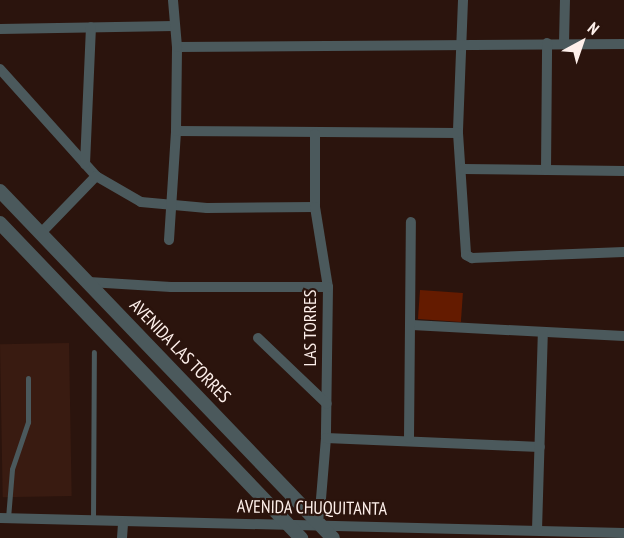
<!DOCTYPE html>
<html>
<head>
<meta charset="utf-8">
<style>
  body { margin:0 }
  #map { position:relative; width:624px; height:538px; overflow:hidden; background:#2b140d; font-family:"PT Sans Narrow",sans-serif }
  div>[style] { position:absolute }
  .built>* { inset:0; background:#391b11; transform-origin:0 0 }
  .green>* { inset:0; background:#641b00; transform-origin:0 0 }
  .service>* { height:5px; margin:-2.5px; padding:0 2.5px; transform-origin:2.5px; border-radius:2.5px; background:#4b595c }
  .minor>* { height:10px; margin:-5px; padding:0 5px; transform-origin:5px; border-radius:5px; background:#4b595c }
  .tertiary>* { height:14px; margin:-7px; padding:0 7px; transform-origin:7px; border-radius:7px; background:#4b595c }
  span { translate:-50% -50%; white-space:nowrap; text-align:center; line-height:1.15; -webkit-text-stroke:4.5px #2b140d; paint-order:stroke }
  .street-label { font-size:18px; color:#fef0eb }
  .north { position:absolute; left:552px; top:12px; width:60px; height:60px; -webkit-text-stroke:4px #2b140d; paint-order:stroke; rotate:40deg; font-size:16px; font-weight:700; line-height:24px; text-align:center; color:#fef0eb }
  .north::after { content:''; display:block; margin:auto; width:21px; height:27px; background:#fef0eb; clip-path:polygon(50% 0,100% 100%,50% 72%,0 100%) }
</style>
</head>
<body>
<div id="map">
  <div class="built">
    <i style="left:69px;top:343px;width:153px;height:69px;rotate:89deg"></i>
  </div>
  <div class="green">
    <i style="left:420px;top:290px;width:43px;height:29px;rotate:4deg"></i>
  </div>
  <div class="service">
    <i style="left:8px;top:518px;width:49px;rotate:-85.3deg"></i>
    <i style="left:12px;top:469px;width:50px;rotate:-71.2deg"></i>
    <i style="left:28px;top:422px;width:44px;rotate:-90deg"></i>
    <i style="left:93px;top:521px;width:169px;rotate:-89.7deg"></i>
  </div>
  <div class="minor">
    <i style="left:463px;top:0;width:133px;rotate:92.2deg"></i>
    <i style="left:458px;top:133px;width:122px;rotate:86.2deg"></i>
    <i style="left:466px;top:255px;width:7px;rotate:27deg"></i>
    <i style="left:472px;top:258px;width:152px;rotate:-2.3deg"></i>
    <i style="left:0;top:29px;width:174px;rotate:-1deg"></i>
    <i style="left:564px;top:43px;width:43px;rotate:-88.7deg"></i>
    <i style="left:177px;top:47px;width:447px;rotate:-0.4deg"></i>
    <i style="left:0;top:69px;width:144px;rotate:48.1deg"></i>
    <i style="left:96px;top:176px;width:52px;rotate:30deg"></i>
    <i style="left:141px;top:202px;width:66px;rotate:5.2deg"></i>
    <i style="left:207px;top:208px;width:108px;rotate:-0.5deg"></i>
    <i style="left:176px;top:131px;width:282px;rotate:0.4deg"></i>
    <i style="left:315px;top:134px;width:73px;rotate:90deg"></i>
    <i style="left:315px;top:207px;width:81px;rotate:80.8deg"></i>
    <i style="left:328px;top:287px;width:151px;rotate:90.8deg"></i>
    <i style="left:326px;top:438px;width:86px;rotate:94.7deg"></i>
    <i style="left:85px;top:164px;width:137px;rotate:-87.5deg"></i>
    <i style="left:463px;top:169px;width:161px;rotate:0.7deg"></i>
    <i style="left:546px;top:170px;width:127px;rotate:-89.5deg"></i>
    <i style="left:41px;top:233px;width:79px;rotate:-46deg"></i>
    <i style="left:169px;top:240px;width:109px;rotate:-86.3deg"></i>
    <i style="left:176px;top:131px;width:84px;rotate:-89.3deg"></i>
    <i style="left:177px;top:47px;width:47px;rotate:-94.9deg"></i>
    <i style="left:89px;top:282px;width:82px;rotate:3.5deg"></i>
    <i style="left:171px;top:287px;width:157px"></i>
    <i style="left:412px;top:325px;width:212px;rotate:3deg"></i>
    <i style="left:258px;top:338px;width:95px;rotate:43.7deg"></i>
    <i style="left:326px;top:438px;width:214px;rotate:2.4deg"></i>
    <i style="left:409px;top:438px;width:216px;rotate:-89.5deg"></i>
    <i style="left:0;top:518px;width:624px;rotate:1.38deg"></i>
    <i style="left:537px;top:530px;width:197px;rotate:-88.3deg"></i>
    <i style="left:122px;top:538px;width:16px;rotate:-86deg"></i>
  </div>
  <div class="tertiary">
    <i style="left:0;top:191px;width:481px;rotate:46.2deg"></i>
    <i style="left:0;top:223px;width:436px;rotate:46.3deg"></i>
  </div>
  <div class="street-label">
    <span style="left:310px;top:328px;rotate:-90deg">LAS TORRES</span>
    <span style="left:180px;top:351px;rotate:46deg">AVENIDA LAS TORRES</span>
    <span style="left:312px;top:508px;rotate:1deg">AVENIDA CHUQUITANTA</span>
  </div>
  <div class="north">N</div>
</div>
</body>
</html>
